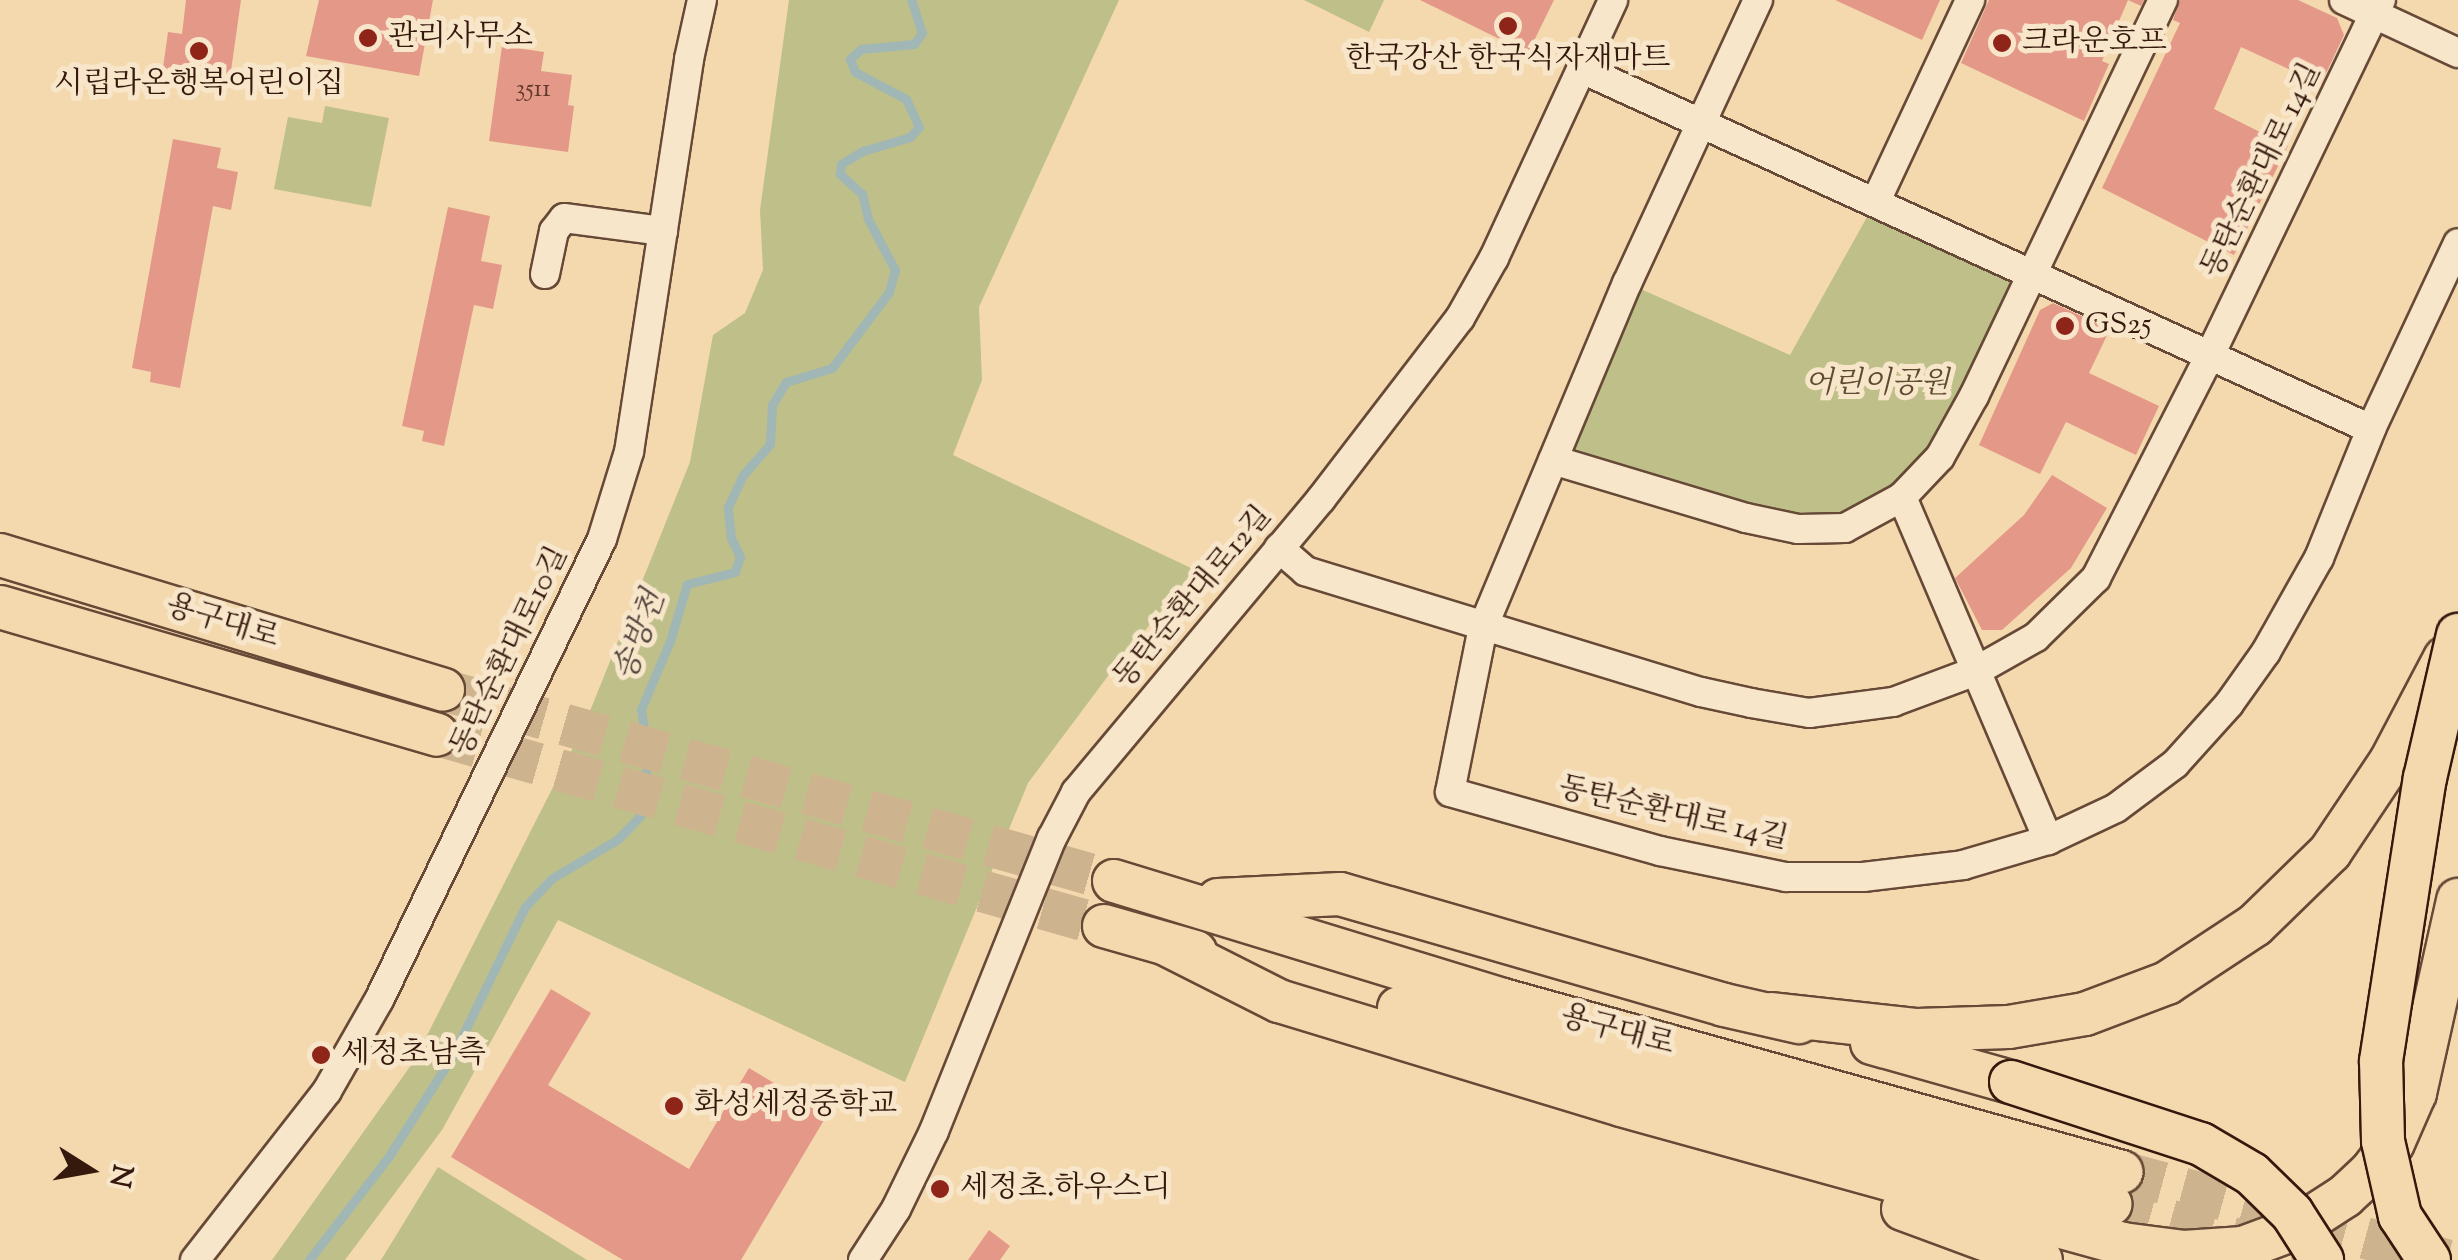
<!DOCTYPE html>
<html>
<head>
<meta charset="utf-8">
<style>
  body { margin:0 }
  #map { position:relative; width:2458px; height:1260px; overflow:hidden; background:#f4d9af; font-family:"Sorts Mill Goudy","Noto Serif KR",serif }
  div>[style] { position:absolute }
  .green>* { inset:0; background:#bebf89 }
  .stream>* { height:9px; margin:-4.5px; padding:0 4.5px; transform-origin:4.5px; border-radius:4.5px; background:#a0b7b6 }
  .building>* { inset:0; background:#e49988 }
  .highway-tunnel>* { height:42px; margin-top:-21px; transform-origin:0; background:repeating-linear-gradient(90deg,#ceb38f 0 42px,transparent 0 63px) }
  .roads { filter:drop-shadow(2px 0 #664936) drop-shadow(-2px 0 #664936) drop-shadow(0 2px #664936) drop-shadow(0 -2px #664936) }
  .minor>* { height:28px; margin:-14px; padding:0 14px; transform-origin:14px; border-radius:14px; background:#f8e6cb }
  .highway>* { height:42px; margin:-21px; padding:0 21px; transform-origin:21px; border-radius:21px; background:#f4d9af }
  .bridges { filter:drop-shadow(2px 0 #36190d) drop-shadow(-2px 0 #36190d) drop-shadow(0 2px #36190d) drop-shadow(0 -2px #36190d) }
  .highway-bridge>* { height:42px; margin:-21px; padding:0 21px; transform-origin:21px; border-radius:21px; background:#f4d9af }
  .dots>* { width:28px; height:28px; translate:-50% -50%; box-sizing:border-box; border:5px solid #f8e6cb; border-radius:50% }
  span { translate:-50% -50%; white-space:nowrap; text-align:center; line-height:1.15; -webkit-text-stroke:10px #f8e6cb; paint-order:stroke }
  .number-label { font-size:25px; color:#62392c }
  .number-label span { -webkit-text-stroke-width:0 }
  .poi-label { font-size:30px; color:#36190d }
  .left { translate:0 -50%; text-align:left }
  .street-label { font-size:30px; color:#36190d }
  .park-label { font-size:30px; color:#5f4b32; font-style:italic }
  .water-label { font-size:32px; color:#564840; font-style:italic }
  .north { position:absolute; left:40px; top:1120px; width:100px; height:100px; -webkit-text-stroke:8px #f8e6cb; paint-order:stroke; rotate:101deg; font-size:28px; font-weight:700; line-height:40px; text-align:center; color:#36190d }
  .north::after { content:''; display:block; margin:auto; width:35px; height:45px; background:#36190d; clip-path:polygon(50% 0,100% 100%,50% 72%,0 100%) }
</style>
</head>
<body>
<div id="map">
  <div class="green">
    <i style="clip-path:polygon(789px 0,1119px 0,979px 307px,982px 380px,953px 455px,1195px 570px,1114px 668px,1028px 783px,905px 1082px,558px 920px,442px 1130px,345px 1260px,272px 1260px,414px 1061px,584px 726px,690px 462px,713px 335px,745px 313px,763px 270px,760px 210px)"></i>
    <i style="clip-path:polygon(1304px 0,1384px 0,1369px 32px)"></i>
    <i style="clip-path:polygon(325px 106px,389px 118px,371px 207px,274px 189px,288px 117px,322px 123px)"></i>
    <i style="clip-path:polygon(1876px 201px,2032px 273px,1940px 457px,1845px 528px,1553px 460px,1627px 283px,1790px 355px)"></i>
    <i style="clip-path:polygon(438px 1167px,587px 1260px,381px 1260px)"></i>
  </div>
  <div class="stream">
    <i style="left:309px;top:1260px;width:131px;rotate:-52.4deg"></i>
    <i style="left:389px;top:1156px;width:122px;rotate:-57.7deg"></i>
    <i style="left:454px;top:1053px;width:162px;rotate:-64.1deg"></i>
    <i style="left:525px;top:907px;width:38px;rotate:-47deg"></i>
    <i style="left:551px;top:879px;width:78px;rotate:-30.8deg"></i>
    <i style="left:618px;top:839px;width:32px;rotate:-46deg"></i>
    <i style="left:640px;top:816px;width:58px;rotate:-82deg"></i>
    <i style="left:648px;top:759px;width:50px;rotate:-98deg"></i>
    <i style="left:641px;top:709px;width:74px;rotate:-66.9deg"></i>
    <i style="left:670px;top:641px;width:59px;rotate:-73.4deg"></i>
    <i style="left:687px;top:584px;width:49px;rotate:-14deg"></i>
    <i style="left:735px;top:572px;width:16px;rotate:-72deg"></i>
    <i style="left:740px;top:557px;width:21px;rotate:-115deg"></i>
    <i style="left:731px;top:538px;width:31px;rotate:-96deg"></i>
    <i style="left:728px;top:507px;width:35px;rotate:-65deg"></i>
    <i style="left:743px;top:475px;width:41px;rotate:-48.9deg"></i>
    <i style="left:770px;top:444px;width:39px;rotate:-87deg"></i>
    <i style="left:772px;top:405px;width:27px;rotate:-59deg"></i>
    <i style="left:786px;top:382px;width:48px;rotate:-16.9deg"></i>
    <i style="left:832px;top:368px;width:95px;rotate:-53.1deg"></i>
    <i style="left:889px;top:292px;width:23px;rotate:-75deg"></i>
    <i style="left:895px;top:270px;width:58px;rotate:-117.9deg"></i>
    <i style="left:868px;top:219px;width:26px;rotate:-103deg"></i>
    <i style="left:862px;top:194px;width:30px;rotate:-138deg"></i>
    <i style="left:840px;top:174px;width:10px;rotate:-84deg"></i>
    <i style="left:841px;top:164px;width:26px;rotate:-31deg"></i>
    <i style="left:863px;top:151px;width:49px;rotate:-16.6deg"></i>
    <i style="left:910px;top:137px;width:13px;rotate:-48deg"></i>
    <i style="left:919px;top:127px;width:31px;rotate:-115deg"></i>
    <i style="left:906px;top:99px;width:58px;rotate:-152.1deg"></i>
    <i style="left:855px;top:72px;width:14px;rotate:-111deg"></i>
    <i style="left:850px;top:59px;width:15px;rotate:-42deg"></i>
    <i style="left:861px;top:49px;width:53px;rotate:-5.4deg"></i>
    <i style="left:914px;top:44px;width:14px;rotate:-54deg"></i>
    <i style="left:922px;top:33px;width:35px;rotate:-108deg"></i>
  </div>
  <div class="building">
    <i style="clip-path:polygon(186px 0,241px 0,230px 78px,163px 68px,168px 32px,182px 34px)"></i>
    <i style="clip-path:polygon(319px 0,433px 0,419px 76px,306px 56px)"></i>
    <i style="clip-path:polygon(1420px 0,1554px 0,1528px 53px)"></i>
    <i style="clip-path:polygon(1835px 0,1940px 0,1922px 40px)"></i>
    <i style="clip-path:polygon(1989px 0,2144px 0,2141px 6px,2128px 0,2102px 61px,2109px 64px,2084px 121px,1961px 63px)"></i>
    <i style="clip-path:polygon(2180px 0,2298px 0,2337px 18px,2344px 35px,2321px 84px,2241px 47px,2214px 109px,2288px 146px,2234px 255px,2102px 188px,2180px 23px,2173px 20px)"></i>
    <i style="clip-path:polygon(502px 46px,544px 52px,541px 71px,572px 75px,568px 105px,574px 106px,568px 152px,489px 141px)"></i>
    <i style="clip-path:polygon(173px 139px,221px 148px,217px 168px,238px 172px,231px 210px,213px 206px,180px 388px,150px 382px,151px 372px,132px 368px)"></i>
    <i style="clip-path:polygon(448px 207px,490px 216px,481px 261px,502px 265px,493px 309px,474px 305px,444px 446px,422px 441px,424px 431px,402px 426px)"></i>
    <i style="clip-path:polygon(2053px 303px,2110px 329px,2089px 373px,2159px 406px,2136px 455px,2066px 422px,2040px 474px,1979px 445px,2040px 310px)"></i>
    <i style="clip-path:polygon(2052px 475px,2107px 508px,2071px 568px,2002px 630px,1982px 630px,1955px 578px,2024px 515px)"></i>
    <i style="clip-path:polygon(551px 989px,591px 1013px,548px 1085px,689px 1169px,749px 1068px,827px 1115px,741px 1260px,623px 1260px,451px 1157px)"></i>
    <i style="clip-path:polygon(989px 1230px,1010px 1246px,1000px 1260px,968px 1260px)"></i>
  </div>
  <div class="highway-tunnel">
    <i style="left:443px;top:690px;width:698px;rotate:15.89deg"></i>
    <i style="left:437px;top:735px;width:694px;rotate:15.98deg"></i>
    <i style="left:2122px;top:1172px;width:337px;rotate:15.2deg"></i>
    <i style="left:2110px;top:1204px;width:210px;rotate:15.5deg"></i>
  </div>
  <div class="roads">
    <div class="minor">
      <i style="left:1758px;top:0;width:312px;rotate:114.8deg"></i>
      <i style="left:1627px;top:283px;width:373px;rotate:112.7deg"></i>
      <i style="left:1483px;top:627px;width:168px;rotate:101.3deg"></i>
      <i style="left:1450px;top:792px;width:218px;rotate:15.7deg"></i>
      <i style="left:1660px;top:851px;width:129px;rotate:11.7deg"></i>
      <i style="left:1786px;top:877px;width:77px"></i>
      <i style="left:1863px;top:877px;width:101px;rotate:-6.8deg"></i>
      <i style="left:1963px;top:865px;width:89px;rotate:-16.4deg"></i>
      <i style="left:2048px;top:840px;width:75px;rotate:-25.2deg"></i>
      <i style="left:2116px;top:808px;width:74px;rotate:-36.7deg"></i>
      <i style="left:2175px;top:764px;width:81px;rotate:-48deg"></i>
      <i style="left:2229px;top:704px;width:64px;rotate:-54.6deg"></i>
      <i style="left:2266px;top:652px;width:108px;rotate:-60.6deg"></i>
      <i style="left:2319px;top:558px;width:139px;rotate:-68deg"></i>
      <i style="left:2371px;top:429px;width:205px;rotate:-64.9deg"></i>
      <i style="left:2344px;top:0;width:126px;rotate:24.9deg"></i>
      <i style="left:1582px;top:69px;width:867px;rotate:24.53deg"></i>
      <i style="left:1876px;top:201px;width:222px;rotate:-64.9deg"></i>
      <i style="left:545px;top:274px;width:44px;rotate:-78.2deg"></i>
      <i style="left:554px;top:231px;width:16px;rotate:-52deg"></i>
      <i style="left:564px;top:218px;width:100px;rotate:7.5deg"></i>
      <i style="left:1553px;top:460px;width:202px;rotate:16.7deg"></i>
      <i style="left:1746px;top:518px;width:53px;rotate:11.9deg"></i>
      <i style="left:1798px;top:529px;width:47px;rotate:-1.2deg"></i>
      <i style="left:1845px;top:528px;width:65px;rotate:-28.5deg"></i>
      <i style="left:1902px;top:497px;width:55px;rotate:-46.5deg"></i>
      <i style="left:1940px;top:457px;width:70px;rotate:-60.9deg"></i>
      <i style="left:1974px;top:396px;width:439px;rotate:-64.5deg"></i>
      <i style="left:1902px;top:497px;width:373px;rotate:66.9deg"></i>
      <i style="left:1279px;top:548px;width:35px;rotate:41deg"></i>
      <i style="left:1305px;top:571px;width:414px;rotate:17deg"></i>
      <i style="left:1701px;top:692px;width:51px;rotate:12.4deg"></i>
      <i style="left:1751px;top:703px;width:59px;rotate:9.8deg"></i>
      <i style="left:1809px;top:713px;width:85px;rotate:-7.5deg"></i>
      <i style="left:1893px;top:702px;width:89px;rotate:-20.5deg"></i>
      <i style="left:1976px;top:671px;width:69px;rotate:-29.5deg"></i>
      <i style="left:2036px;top:637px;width:84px;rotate:-44.5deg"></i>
      <i style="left:2096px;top:578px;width:250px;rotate:-62.9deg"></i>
      <i style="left:2210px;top:355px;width:394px;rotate:-64.3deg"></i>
      <i style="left:195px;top:1260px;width:214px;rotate:-52deg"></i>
      <i style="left:327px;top:1091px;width:105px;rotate:-60.3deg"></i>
      <i style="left:379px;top:1000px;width:512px;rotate:-64.19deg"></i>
      <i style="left:602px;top:539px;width:91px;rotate:-72.8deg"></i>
      <i style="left:629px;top:452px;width:398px;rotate:-81.3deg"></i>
      <i style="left:689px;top:59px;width:60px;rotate:-77.6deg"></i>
      <i style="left:863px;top:1260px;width:61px;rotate:-57.1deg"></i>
      <i style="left:896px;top:1209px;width:87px;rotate:-64deg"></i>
      <i style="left:934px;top:1131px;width:316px;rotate:-68.1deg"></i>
      <i style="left:1052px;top:838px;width:52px;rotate:-62.4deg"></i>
      <i style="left:1076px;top:792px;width:382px;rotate:-50.1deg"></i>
      <i style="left:1321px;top:499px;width:228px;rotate:-52.5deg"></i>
      <i style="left:1460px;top:318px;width:69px;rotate:-60.5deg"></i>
      <i style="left:1494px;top:258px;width:284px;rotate:-65.2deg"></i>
    </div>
    <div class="highway">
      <i style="left:0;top:555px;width:463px;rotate:16.9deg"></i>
      <i style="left:0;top:607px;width:455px;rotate:16.3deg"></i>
      <i style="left:1114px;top:881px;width:407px;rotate:17deg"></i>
      <i style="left:1503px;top:1000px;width:642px;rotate:15.53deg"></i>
      <i style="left:1218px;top:900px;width:122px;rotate:-2.8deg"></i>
      <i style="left:1340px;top:894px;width:400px;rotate:16.1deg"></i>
      <i style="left:1724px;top:1005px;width:77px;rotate:12.8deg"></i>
      <i style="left:1104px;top:926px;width:95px;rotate:15.9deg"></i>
      <i style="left:1166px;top:944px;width:127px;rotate:26.8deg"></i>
      <i style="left:1279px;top:1001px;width:357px;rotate:16.9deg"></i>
      <i style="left:1621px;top:1105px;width:521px;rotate:15.48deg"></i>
      <i style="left:2123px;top:1244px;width:62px;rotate:7.5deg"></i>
      <i style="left:2184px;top:1252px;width:59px;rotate:-3.9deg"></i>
      <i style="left:2243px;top:1248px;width:54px;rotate:-20.4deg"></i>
      <i style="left:2294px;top:1229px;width:61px;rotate:-32.9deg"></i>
      <i style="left:2345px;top:1196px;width:35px;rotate:-43deg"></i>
      <i style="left:2371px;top:1172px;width:36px;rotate:-53deg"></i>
      <i style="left:2393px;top:1143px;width:55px;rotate:-66.3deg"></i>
      <i style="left:2415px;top:1093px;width:198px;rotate:-77.4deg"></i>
      <i style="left:1399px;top:1008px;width:738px;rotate:15.41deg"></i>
      <i style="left:1772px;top:1014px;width:146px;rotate:6.3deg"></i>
      <i style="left:1917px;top:1030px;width:92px;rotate:-1.9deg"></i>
      <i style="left:2009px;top:1027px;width:77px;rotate:-9.7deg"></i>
      <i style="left:2085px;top:1014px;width:88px;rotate:-20.7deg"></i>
      <i style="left:2167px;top:983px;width:105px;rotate:-33.4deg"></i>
      <i style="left:2255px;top:925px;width:105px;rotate:-44.2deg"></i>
      <i style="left:2330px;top:852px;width:110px;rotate:-56.2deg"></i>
      <i style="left:2391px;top:761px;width:116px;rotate:-62.3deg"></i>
      <i style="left:1872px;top:1043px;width:144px;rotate:15.7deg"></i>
      <i style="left:1903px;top:1209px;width:147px;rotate:20.3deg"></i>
    </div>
  </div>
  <div class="bridges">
    <div class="highway-bridge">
      <i style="left:2011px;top:1082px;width:200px;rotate:18.1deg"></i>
      <i style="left:2201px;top:1144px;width:59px;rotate:30.5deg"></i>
      <i style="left:2252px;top:1174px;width:56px;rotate:44.3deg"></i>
      <i style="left:2292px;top:1213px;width:56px;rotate:57.4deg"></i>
      <i style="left:2429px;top:1260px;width:53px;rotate:-123.4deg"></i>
      <i style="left:2400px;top:1216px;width:77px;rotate:-102.8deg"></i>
      <i style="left:2383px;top:1141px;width:80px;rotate:-91.4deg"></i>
      <i style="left:2381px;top:1061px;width:286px;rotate:-81.2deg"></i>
      <i style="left:2425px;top:778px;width:147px;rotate:-77deg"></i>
    </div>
  </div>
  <div class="dots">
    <i style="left:1508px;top:26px;background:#8f2418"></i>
    <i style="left:368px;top:38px;background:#8f2418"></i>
    <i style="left:2002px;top:43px;background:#8f2418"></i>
    <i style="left:199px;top:51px;background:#8f2418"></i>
    <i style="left:2065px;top:326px;background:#8f2418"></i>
    <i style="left:321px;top:1055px;background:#8f2418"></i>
    <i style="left:674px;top:1106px;background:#8f2418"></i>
    <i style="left:940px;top:1189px;background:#8f2418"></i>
  </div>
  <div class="number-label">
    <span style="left:533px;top:90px">3511</span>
  </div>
  <div class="poi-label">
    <span class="left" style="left:388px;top:38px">관리사무소</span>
    <span class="left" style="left:2022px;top:43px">크라운호프</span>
    <span style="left:1508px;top:60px">한국강산 한국식자재마트</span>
    <span style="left:199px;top:85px">시립라온행복어린이집</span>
    <span class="left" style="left:2085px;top:326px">GS25</span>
    <span class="left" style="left:341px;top:1055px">세정초남측</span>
    <span class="left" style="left:694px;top:1106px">화성세정중학교</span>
    <span class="left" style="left:960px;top:1189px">세정초.하우스디</span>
  </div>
  <div class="street-label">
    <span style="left:2263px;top:171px;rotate:-64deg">동탄순환대로 14길</span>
    <span style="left:1194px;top:598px;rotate:-50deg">동탄순환대로12길</span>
    <span style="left:222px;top:623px;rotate:17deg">용구대로</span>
    <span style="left:511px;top:652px;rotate:-64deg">동탄순환대로10길</span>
    <span style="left:1673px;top:815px;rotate:13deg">동탄순환대로 14길</span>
    <span style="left:1617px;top:1032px;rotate:15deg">용구대로</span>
  </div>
  <div class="park-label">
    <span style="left:1877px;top:385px">어린이공원</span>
  </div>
  <div class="water-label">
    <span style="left:641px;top:636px;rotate:-70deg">송방천</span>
  </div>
  <div class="north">N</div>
</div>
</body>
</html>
